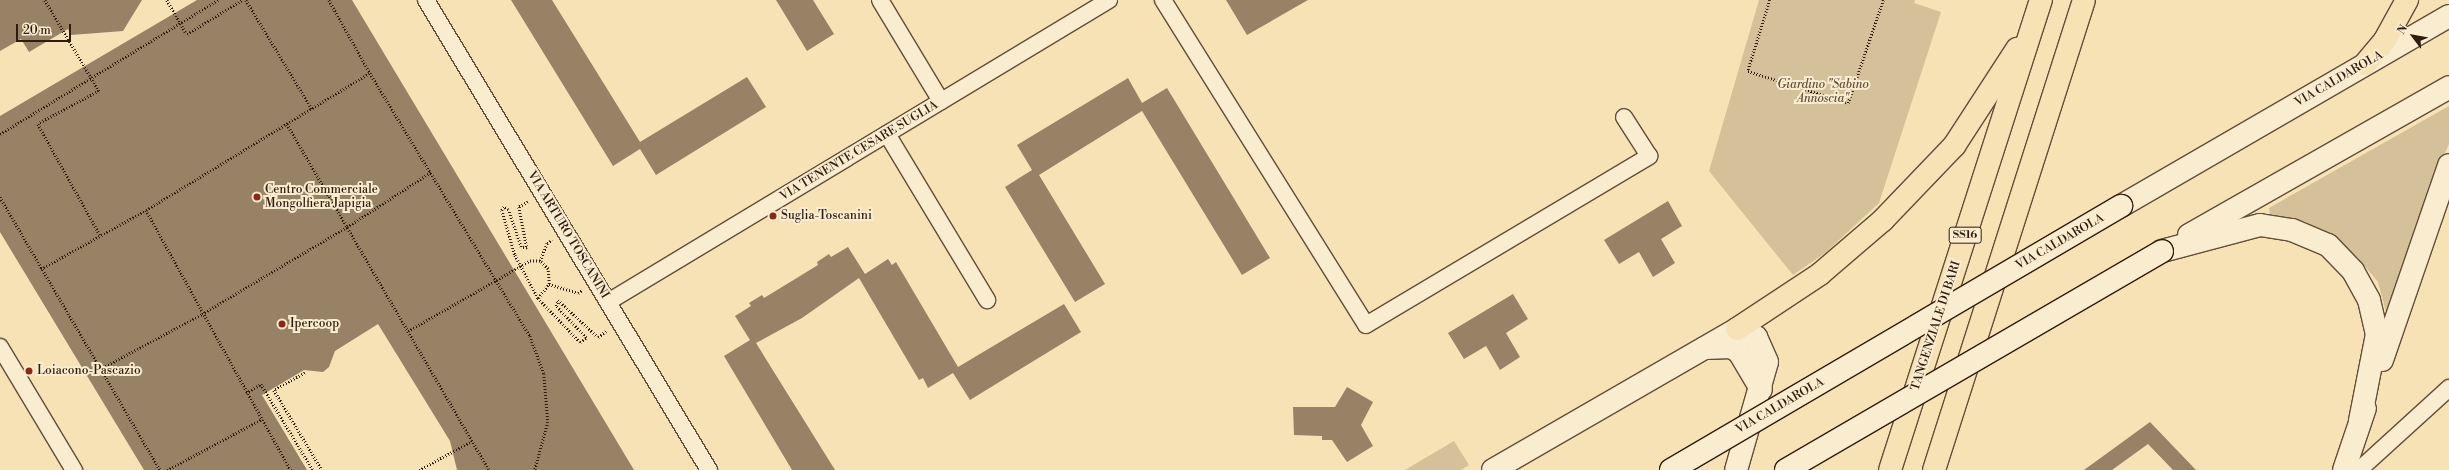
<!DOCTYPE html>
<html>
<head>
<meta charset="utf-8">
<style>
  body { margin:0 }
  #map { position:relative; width:2449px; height:470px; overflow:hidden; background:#f6e2b5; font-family:"Libre Bodoni",serif }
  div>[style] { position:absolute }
  .green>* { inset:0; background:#d4c099 }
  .building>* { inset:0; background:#978265 }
  .path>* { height:2.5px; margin-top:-1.25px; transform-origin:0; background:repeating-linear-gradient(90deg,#301b0e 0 1px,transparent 0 3px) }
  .roads { filter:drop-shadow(1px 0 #624d38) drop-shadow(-1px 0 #624d38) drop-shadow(0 1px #624d38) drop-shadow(0 -1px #624d38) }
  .street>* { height:16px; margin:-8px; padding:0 8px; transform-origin:8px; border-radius:8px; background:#f9eccf }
  .secondary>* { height:22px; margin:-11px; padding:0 11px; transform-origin:11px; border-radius:11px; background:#f9eccf }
  .highway>* { height:22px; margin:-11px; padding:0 11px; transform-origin:11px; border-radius:11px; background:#f6e2b5 }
  .path-bridge>* { height:2.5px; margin-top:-1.25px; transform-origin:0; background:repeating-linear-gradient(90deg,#301b0e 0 1px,transparent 0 3px) }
  .bridges { filter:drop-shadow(1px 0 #301b0e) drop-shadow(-1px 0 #301b0e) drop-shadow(0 1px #301b0e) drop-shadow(0 -1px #301b0e) }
  .secondary-bridge>* { height:22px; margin:-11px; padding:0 11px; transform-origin:11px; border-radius:11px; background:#f9eccf }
  .dots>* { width:11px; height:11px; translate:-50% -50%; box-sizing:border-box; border:2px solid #f9eccf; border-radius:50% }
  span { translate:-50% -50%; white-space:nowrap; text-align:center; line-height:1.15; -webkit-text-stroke:4px #f9eccf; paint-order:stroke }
  .shield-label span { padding:1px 3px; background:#f9eccf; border:1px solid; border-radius:3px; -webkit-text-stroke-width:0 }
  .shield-label { font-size:11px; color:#301b0e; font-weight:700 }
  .street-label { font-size:12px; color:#301b0e }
  .park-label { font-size:12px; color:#614d38; font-style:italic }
  .poi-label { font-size:12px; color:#301b0e }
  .left { translate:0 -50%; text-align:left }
  .north { position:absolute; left:2393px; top:16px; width:40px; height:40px; -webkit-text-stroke:3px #f9eccf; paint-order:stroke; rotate:302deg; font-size:11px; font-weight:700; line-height:16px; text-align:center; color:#301b0e }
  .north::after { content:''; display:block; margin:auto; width:14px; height:18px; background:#301b0e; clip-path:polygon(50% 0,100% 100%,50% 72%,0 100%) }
  .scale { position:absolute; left:16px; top:24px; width:55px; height:18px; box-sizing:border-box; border:2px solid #301b0e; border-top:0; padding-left:5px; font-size:12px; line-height:14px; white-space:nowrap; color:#301b0e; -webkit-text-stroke:3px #f9eccf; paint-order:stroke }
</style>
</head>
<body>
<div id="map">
  <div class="green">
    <i style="clip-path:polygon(1759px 0,1915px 0,1914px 3px,1941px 12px,1879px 203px,1825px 253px,1793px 275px,1709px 171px)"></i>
    <i style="clip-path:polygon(2449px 106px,2449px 144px,2432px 182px,2392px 310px,2386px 312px,2378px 282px,2357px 257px,2306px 222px,2270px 214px,2269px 208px)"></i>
    <i style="clip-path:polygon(1454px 441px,1469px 465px,1461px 470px,1405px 470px)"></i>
  </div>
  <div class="building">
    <i style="clip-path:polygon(0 0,142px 0,123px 31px,71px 35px,68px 29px,29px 52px,21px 39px,0 51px)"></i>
    <i style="clip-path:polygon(197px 0,352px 0,634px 470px,457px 470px,450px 441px,378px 324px,335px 351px,329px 367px,323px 372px,304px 370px,262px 395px,307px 470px,144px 470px,0 232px,0 116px)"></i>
    <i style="clip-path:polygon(511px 0,552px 0,640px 142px,747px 77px,766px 107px,656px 175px,640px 149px,613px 166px)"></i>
    <i style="clip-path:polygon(776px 0,813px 0,834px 34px,807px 51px)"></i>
    <i style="clip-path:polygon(1226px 0,1308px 0,1247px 35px)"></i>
    <i style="clip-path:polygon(1128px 78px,1142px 103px,1167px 88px,1270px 258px,1242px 275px,1142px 111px,1039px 175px,1105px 284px,1075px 302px,1005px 187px,1032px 170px,1017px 145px)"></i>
    <i style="clip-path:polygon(1668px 201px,1682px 226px,1661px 239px,1675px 263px,1653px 277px,1639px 252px,1619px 264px,1604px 240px)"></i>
    <i style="clip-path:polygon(848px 247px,865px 274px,888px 259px,892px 265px,896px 262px,958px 367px,1064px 304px,1081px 332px,970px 400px,953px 373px,928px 388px,923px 378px,919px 380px,859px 278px,802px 318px,756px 343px,835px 470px,792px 470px,724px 356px,750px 340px,735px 316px,751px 306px,749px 303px,762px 295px,764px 298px,818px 265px,817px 262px,829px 254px,831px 257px)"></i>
    <i style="clip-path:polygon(1513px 294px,1528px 319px,1506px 333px,1520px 357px,1500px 370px,1486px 346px,1464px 359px,1448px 333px)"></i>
    <i style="clip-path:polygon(1347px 387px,1373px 402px,1361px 425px,1373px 446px,1347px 462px,1332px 440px,1322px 440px,1322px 436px,1294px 435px,1293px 407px,1335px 407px)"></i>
    <i style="clip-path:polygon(2150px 422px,2196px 470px,2173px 470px,2148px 444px,2112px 470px,2084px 470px)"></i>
  </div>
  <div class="path">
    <i style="left:45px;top:0;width:106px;rotate:59.3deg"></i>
    <i style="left:99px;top:91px;width:69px;rotate:151.6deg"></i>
    <i style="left:38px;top:124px;width:127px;rotate:60.8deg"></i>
    <i style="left:167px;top:0;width:39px;rotate:60deg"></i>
    <i style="left:187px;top:34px;width:65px;rotate:-31.7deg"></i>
    <i style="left:246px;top:0;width:127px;rotate:58.8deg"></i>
    <i style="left:329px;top:0;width:84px;rotate:60.7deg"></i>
    <i style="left:370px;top:73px;width:308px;rotate:58.7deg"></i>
    <i style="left:530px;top:336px;width:40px;rotate:69.8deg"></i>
    <i style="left:544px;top:374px;width:48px;rotate:85.2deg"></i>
    <i style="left:548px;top:422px;width:50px;rotate:105.2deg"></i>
    <i style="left:1770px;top:0;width:74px;rotate:107.2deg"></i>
    <i style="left:1748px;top:71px;width:105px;rotate:17.7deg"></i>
    <i style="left:1848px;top:103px;width:109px;rotate:-71.2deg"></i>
    <i style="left:287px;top:124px;width:401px;rotate:59.7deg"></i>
    <i style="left:0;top:134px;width:256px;rotate:-31.6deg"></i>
    <i style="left:0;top:197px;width:316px;rotate:59.6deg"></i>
    <i style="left:528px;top:202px;width:10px;rotate:151deg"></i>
    <i style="left:519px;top:207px;width:42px;rotate:79deg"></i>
    <i style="left:527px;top:248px;width:6px;rotate:-171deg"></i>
    <i style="left:521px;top:247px;width:39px;rotate:-109deg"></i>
    <i style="left:508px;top:210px;width:5px;rotate:-143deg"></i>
    <i style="left:504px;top:207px;width:4px;rotate:124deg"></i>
    <i style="left:502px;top:210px;width:47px;rotate:73.9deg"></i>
    <i style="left:515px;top:255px;width:49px;rotate:61.9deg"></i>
    <i style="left:538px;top:298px;width:18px;rotate:-52deg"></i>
    <i style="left:549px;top:284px;width:15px;rotate:-94deg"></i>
    <i style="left:548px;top:269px;width:11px;rotate:-135deg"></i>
    <i style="left:540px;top:261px;width:11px;rotate:180deg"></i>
    <i style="left:146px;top:210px;width:298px;rotate:60.9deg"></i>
    <i style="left:540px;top:261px;width:19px;rotate:-69deg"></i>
    <i style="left:547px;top:243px;width:6px;rotate:-31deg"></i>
    <i style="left:41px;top:269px;width:120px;rotate:-29.3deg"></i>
    <i style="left:146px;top:210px;width:263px;rotate:-31.5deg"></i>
    <i style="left:549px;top:284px;width:30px;rotate:17deg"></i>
    <i style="left:578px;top:293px;width:5px;rotate:-37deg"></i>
    <i style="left:538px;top:298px;width:61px;rotate:46.3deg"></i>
    <i style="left:580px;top:342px;width:7px;rotate:-34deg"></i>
    <i style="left:586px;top:338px;width:44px;rotate:-133.2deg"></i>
    <i style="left:556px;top:306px;width:6px;rotate:-72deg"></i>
    <i style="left:558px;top:300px;width:54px;rotate:42.8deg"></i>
    <i style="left:598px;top:337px;width:10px;rotate:-37deg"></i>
    <i style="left:408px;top:331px;width:126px;rotate:-30deg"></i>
    <i style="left:100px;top:369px;width:116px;rotate:-28.3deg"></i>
    <i style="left:202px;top:314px;width:169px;rotate:-31deg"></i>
    <i style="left:347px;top:227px;width:100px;rotate:-33.2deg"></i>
    <i style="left:305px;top:373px;width:35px;rotate:151deg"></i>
    <i style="left:274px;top:390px;width:93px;rotate:59deg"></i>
    <i style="left:246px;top:393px;width:17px;rotate:-31deg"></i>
    <i style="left:261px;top:384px;width:100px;rotate:58.8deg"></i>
    <i style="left:167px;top:470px;width:108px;rotate:-28.2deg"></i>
    <i style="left:419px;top:470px;width:60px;rotate:-28.7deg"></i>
  </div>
  <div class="roads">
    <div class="street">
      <i style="left:426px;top:0;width:549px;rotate:58.95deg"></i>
      <i style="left:880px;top:0;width:118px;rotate:58.9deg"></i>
      <i style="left:1163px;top:0;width:383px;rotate:58deg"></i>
      <i style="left:1366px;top:325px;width:330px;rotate:-30.8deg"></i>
      <i style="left:1649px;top:156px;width:46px;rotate:-122.7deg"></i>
      <i style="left:887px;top:134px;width:194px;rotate:58.9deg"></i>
      <i style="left:608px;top:302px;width:585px;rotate:-31.08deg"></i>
      <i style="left:0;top:347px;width:144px;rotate:59deg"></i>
      <i style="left:2359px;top:470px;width:122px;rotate:-42.3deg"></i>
    </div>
    <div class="secondary">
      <i style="left:2121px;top:206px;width:379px;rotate:-30.1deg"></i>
      <i style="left:2189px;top:235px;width:299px;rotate:-29.6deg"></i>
      <i style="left:2162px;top:251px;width:101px;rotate:-14.9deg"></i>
      <i style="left:2260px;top:225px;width:32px;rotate:9deg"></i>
      <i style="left:2292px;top:230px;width:39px;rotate:23deg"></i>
      <i style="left:2328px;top:245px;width:36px;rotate:46deg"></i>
      <i style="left:2353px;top:271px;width:33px;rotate:61deg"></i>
      <i style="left:2369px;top:300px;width:35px;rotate:77deg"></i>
      <i style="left:2377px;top:334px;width:89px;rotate:101.1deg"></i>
      <i style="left:1705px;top:348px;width:26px;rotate:-2deg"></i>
      <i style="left:1731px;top:347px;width:9px;rotate:32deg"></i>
      <i style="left:1739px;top:352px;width:43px;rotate:59.3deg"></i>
      <i style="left:2382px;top:360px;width:206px;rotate:-71deg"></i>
      <i style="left:1493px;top:470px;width:282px;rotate:-30deg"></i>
      <i style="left:1737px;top:329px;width:21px;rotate:23deg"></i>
      <i style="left:1756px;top:337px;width:27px;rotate:66deg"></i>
      <i style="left:1767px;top:362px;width:112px;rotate:106deg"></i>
      <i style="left:2344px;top:470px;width:65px;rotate:-71.3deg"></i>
    </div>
    <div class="highway">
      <i style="left:2365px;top:64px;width:31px;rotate:-50deg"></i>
      <i style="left:2385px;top:40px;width:46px;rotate:-61.2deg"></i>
      <i style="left:1737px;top:329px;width:100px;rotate:-33.5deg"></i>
      <i style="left:1820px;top:274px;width:83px;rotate:-40.6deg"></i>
      <i style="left:1883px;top:220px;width:103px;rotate:-46.2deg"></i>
      <i style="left:1954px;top:146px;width:116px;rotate:-57deg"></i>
      <i style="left:1890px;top:470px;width:494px;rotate:-72.2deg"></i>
      <i style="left:1934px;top:470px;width:493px;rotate:-72.3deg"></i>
    </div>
  </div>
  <div class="path-bridge">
    <i style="left:517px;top:268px;width:14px;rotate:-30deg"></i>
  </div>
  <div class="bridges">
    <div class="secondary-bridge">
      <i style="left:1671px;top:470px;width:522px;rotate:-30.4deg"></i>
      <i style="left:1786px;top:470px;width:435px;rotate:-30.2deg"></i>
    </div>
  </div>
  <div class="dots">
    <i style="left:257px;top:197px;background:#8f2418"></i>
    <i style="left:773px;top:216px;background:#8f2418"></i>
    <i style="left:282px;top:324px;background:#8f2418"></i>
    <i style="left:29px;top:371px;background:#8f2418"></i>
  </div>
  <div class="shield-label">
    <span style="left:1965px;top:235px">SS16</span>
  </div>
  <div class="street-label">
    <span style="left:2339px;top:79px;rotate:-30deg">VIA CALDAROLA</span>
    <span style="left:859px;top:151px;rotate:-31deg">VIA TENENTE CESARE SUGLIA</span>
    <span style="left:568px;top:235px;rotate:59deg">VIA ARTURO TOSCANINI</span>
    <span style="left:2060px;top:242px;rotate:-30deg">VIA CALDAROLA</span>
    <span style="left:1936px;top:326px;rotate:-72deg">TANGENZIALE DI BARI</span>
    <span style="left:1780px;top:406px;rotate:-30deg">VIA CALDAROLA</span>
  </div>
  <div class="park-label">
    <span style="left:1823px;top:92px">Giardino "Sabino<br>Annoscia"</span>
  </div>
  <div class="poi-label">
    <span class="left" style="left:265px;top:197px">Centro Commerciale<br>Mongolfiera Japigia</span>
    <span class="left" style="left:781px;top:216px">Suglia-Toscanini</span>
    <span class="left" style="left:290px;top:324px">Ipercoop</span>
    <span class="left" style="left:37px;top:371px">Loiacono-Pascazio</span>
  </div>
  <div class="north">N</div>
  <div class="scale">20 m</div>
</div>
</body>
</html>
